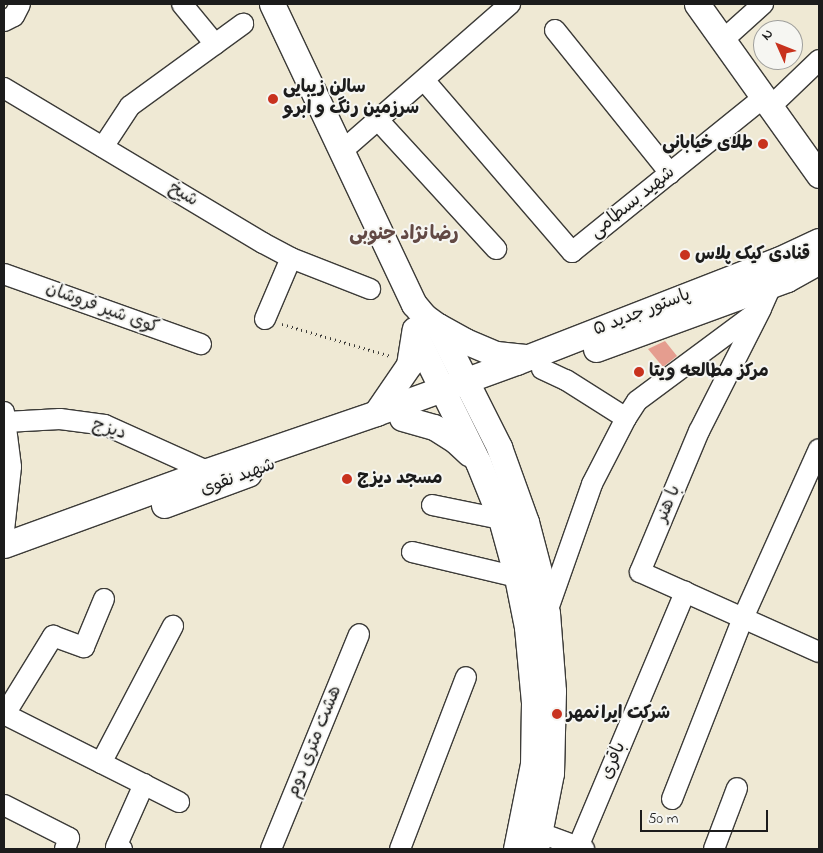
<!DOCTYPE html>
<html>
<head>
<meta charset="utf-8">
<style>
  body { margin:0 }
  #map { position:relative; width:823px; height:853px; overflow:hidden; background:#efe9d4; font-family:"Indie Flower","Playpen Sans Arabic",sans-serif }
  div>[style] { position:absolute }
  .building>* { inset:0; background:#e59d8f }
  .path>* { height:3px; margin-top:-1.5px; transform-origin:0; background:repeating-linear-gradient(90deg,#3c3b38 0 1px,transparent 0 5px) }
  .roads { filter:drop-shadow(1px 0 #3c3b38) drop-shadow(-1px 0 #3c3b38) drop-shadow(0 1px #3c3b38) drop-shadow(0 -1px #3c3b38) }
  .minor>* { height:20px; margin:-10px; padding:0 10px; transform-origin:10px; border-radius:10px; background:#fff }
  .major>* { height:25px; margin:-12.5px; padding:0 12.5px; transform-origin:12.5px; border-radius:12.5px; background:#fff }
  .dots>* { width:14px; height:14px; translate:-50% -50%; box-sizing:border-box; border:2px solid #f6f6f2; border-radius:50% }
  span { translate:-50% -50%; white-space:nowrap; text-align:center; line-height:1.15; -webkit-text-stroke:4px #f6f6f2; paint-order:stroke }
  .poi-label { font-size:18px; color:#1c1c1c; font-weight:700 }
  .left { translate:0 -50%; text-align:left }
  .right { translate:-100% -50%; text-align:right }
  .street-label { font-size:18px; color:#1c1c1c }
  .neighbourhood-label { font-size:19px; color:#624944; font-weight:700 }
  .frame { position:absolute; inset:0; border:5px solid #1c1c1c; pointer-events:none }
  .north { position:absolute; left:753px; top:20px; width:50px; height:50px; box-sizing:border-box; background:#f6f6f2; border:1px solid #9f9f9c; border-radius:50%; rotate:314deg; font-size:14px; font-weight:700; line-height:20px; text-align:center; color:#1c1c1c }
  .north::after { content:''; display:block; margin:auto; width:18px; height:22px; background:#c8321e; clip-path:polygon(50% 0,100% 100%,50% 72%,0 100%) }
  .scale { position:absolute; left:640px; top:810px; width:128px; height:22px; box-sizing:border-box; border:2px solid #1c1c1c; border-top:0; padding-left:6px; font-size:15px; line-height:18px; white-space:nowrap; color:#1c1c1c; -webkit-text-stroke:4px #f6f6f2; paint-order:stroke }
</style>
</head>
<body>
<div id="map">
  <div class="building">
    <i style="clip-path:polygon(665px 341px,677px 356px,663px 367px,648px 349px)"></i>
  </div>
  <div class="path">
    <i style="left:282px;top:324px;width:114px;rotate:16.4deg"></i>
  </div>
  <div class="roads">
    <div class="minor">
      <i style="left:182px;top:4px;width:52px;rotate:50.5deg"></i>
      <i style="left:4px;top:21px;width:11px;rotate:-27deg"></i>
      <i style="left:14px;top:16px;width:13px;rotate:-63deg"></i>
      <i style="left:555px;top:30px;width:184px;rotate:51.2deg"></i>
      <i style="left:723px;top:40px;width:54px;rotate:-42deg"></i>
      <i style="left:424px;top:80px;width:227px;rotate:49.3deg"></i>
      <i style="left:572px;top:252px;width:247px;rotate:-38.9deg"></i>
      <i style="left:4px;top:88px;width:302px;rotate:30.9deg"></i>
      <i style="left:263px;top:243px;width:32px;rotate:28deg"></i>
      <i style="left:291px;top:258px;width:85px;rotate:21.4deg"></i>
      <i style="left:770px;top:107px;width:68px;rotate:-43.8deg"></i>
      <i style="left:378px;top:120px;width:175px;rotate:47.5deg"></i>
      <i style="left:350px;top:144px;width:213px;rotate:-41.2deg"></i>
      <i style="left:103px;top:147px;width:49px;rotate:-56.6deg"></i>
      <i style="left:130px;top:106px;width:140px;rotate:-36deg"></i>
      <i style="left:4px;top:274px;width:209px;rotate:19.6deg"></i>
      <i style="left:776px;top:275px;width:37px;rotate:114deg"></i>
      <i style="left:761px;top:309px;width:137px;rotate:116.9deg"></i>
      <i style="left:699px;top:431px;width:153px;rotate:112.7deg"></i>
      <i style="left:640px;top:572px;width:196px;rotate:24.1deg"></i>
      <i style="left:265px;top:319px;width:66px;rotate:-66.9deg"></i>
      <i style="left:542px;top:369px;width:26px;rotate:25deg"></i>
      <i style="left:566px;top:380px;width:71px;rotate:32.3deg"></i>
      <i style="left:4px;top:412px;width:55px;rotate:82.7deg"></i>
      <i style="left:11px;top:467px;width:63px;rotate:96.3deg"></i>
      <i style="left:6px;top:422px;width:54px;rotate:-3.2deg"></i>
      <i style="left:60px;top:419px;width:45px;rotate:7.6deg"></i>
      <i style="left:105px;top:425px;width:112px;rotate:24.3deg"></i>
      <i style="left:432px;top:505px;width:70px;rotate:11.5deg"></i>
      <i style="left:412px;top:552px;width:108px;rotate:13.4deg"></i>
      <i style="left:547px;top:612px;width:136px;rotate:-70.6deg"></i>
      <i style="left:592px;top:484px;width:74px;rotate:-62.7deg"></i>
      <i style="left:626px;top:418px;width:20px;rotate:-57deg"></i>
      <i style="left:637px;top:401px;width:151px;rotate:-36.6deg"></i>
      <i style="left:4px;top:714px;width:196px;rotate:26.7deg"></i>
      <i style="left:5px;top:714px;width:92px;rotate:-58.4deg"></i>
      <i style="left:53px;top:636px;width:33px;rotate:20deg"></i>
      <i style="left:84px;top:647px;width:52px;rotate:-67.4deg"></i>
      <i style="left:101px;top:763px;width:155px;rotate:-62.3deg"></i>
      <i style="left:672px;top:799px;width:194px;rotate:-68.6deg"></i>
      <i style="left:743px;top:618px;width:185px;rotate:-65.8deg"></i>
      <i style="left:4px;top:805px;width:73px;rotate:26.9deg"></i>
      <i style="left:69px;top:838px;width:12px;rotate:110deg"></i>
      <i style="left:527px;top:828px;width:61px;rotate:20.2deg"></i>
      <i style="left:578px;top:847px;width:277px;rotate:-67.2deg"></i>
      <i style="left:122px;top:849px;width:6px;rotate:-162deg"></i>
      <i style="left:116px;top:847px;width:69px;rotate:-66deg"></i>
      <i style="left:271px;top:849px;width:232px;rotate:-67.7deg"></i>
      <i style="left:400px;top:849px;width:184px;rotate:-69deg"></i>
      <i style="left:714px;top:849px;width:65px;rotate:-69.3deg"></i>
    </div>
    <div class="major">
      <i style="left:272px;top:4px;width:332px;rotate:64.7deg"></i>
      <i style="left:414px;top:304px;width:16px;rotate:50deg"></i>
      <i style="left:424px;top:316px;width:17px;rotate:36deg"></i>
      <i style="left:438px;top:326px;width:31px;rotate:29deg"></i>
      <i style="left:465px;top:341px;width:34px;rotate:23deg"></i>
      <i style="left:496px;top:354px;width:29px;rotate:6deg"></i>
      <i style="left:697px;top:4px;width:210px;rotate:54.5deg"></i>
      <i style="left:438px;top:326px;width:136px;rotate:63.2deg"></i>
      <i style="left:499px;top:447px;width:80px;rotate:70.2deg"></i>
      <i style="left:526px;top:522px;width:63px;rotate:75.3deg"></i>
      <i style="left:542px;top:583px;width:30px;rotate:81deg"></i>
      <i style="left:547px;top:613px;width:78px;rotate:85.6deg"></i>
      <i style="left:553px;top:691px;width:82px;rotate:91.4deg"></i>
      <i style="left:551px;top:773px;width:77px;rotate:101.2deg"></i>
      <i style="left:415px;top:334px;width:143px;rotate:63.8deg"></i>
      <i style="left:478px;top:462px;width:61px;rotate:68deg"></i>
      <i style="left:501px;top:519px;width:60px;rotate:74.6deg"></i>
      <i style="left:517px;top:577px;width:51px;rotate:78.7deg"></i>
      <i style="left:527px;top:627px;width:76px;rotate:84.7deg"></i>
      <i style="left:534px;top:703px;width:61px;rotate:90.9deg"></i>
      <i style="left:533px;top:764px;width:87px;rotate:101.3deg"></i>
      <i style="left:596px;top:349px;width:203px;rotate:-20.1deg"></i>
      <i style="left:787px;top:279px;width:37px;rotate:-29deg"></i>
      <i style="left:376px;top:413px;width:58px;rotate:-55.5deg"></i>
      <i style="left:409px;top:365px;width:36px;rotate:-81deg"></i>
      <i style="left:402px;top:418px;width:33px;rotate:16deg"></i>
      <i style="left:434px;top:427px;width:26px;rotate:32deg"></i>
      <i style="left:456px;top:441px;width:18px;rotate:43deg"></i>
      <i style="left:164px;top:505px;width:90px;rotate:-20.3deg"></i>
      <i style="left:4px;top:545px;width:216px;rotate:-20deg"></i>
      <i style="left:207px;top:471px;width:179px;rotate:-18.9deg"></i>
      <i style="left:376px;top:413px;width:149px;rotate:-20deg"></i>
      <i style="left:516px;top:362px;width:283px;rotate:-21.3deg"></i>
      <i style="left:780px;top:259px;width:43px;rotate:-24.8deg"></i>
    </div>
  </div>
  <div class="dots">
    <i style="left:273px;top:99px;background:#c8321e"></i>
    <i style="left:763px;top:144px;background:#c8321e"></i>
    <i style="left:685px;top:255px;background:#c8321e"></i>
    <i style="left:639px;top:372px;background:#c8321e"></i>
    <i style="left:347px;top:479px;background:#c8321e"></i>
    <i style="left:557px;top:714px;background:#c8321e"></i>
  </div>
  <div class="poi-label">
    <span class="left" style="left:283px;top:99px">سالن زیبایی<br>سرزمین رنگ و ابرو</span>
    <span class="right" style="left:753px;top:144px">طلای خیابانی</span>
    <span class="left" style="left:695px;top:255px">قنادی کیک پلاس</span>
    <span class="left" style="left:649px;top:372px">مرکز مطالعه ویتا</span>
    <span class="left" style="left:357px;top:479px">مسجد دیزج</span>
    <span class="left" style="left:567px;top:714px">شرکت ایرانمهر</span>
  </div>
  <div class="street-label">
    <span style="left:183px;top:195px;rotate:31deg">شیخ</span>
    <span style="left:633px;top:203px;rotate:-39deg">شهید بسطامی</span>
    <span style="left:102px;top:309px;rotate:20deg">کوی شیر فروشان</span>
    <span style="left:642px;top:313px;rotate:-21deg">پاستور جدید ۵</span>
    <span style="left:109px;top:430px;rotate:18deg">دیزج</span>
    <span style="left:238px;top:478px;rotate:-20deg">شهید نقوی</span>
    <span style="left:669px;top:504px;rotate:-67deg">با هنر</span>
    <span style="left:315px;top:742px;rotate:-68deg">هشت متری دوم</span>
    <span style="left:614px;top:761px;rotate:-67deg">باقری</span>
  </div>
  <div class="neighbourhood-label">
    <span style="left:404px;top:235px">رضانژاد جنوبی</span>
  </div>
  <div class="frame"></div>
  <div class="north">N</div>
  <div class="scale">50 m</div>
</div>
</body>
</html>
